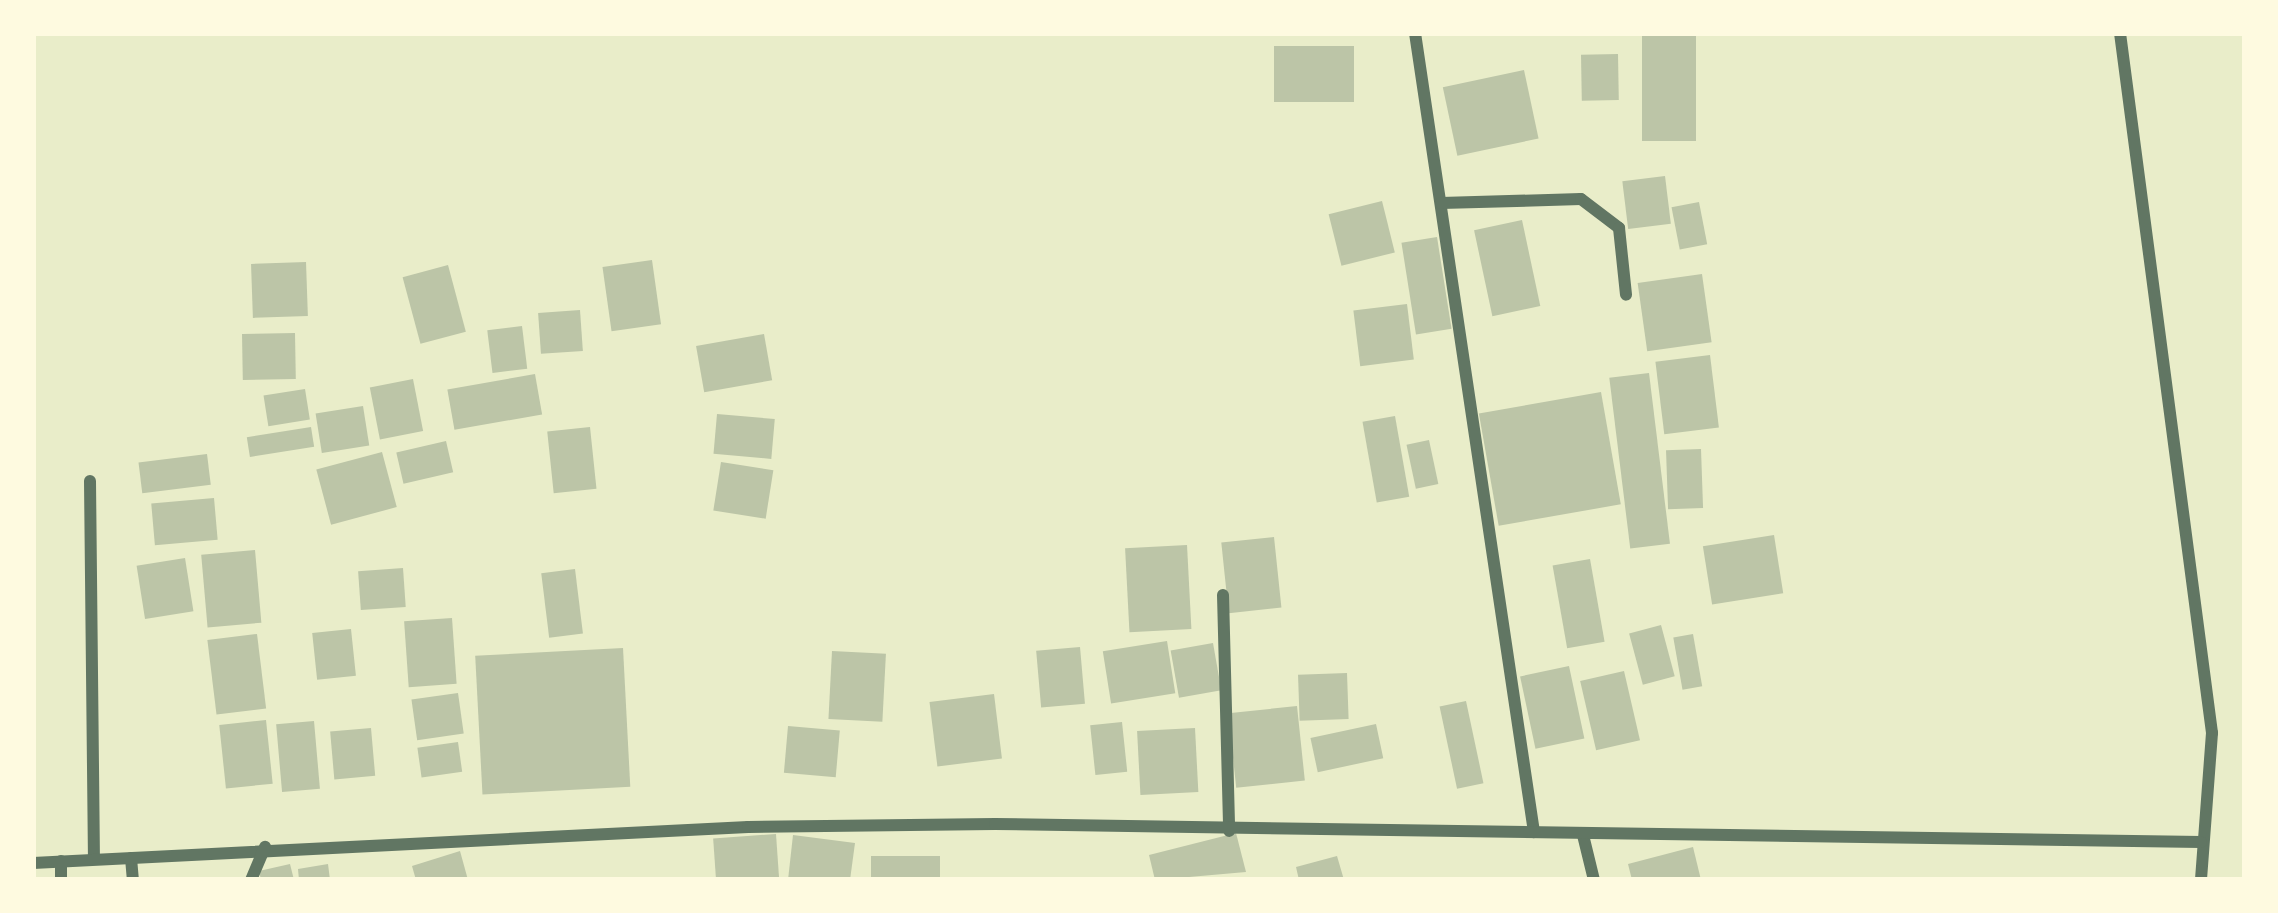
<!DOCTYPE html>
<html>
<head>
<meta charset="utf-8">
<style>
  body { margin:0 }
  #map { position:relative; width:2278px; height:913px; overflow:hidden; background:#e9edc9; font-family:"Playfair Display",serif }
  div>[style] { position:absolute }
  .building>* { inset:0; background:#bcc5a7; transform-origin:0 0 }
  .minor>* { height:12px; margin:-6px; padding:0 6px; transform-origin:6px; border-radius:6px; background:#617663 }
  span { translate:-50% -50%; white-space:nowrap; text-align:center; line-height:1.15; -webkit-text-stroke:10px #fefae0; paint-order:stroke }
  .frame { position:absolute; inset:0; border:36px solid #fefae0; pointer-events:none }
</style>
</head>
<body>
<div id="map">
  <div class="building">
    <i style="left:1642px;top:33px;width:54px;height:108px"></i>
    <i style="left:1354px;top:46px;width:56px;height:80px;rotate:90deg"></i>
    <i style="left:1618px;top:54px;width:46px;height:37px;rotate:89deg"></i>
    <i style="left:1524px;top:70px;width:70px;height:83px;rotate:78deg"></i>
    <i style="left:1665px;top:176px;width:48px;height:43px;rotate:83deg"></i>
    <i style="left:1382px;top:201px;width:53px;height:55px;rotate:76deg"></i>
    <i style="left:1699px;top:202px;width:43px;height:28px;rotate:79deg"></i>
    <i style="left:1522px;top:220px;width:88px;height:49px;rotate:78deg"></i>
    <i style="left:1437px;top:237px;width:93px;height:36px;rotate:81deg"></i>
    <i style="left:652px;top:260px;width:65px;height:50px;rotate:82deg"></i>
    <i style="left:306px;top:262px;width:54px;height:55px;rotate:88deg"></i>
    <i style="left:448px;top:265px;width:69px;height:47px;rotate:75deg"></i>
    <i style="left:1702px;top:274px;width:69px;height:65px;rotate:82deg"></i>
    <i style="left:1407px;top:304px;width:56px;height:54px;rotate:83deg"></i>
    <i style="left:580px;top:310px;width:41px;height:42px;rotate:86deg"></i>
    <i style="left:522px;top:326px;width:43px;height:35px;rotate:83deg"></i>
    <i style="left:295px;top:333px;width:46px;height:53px;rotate:89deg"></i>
    <i style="left:764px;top:334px;width:47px;height:69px;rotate:80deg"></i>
    <i style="left:1710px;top:355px;width:73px;height:55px;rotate:83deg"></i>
    <i style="left:1649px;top:373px;width:172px;height:40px;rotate:83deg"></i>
    <i style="left:535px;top:374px;width:41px;height:89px;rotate:80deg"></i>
    <i style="left:413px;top:379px;width:53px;height:44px;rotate:79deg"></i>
    <i style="left:305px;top:389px;width:31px;height:42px;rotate:81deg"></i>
    <i style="left:1601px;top:392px;width:114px;height:124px;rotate:80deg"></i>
    <i style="left:363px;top:406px;width:40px;height:48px;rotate:81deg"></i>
    <i style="left:717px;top:414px;width:58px;height:40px;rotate:5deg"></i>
    <i style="left:1395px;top:416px;width:82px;height:33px;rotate:80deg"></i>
    <i style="left:311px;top:427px;width:20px;height:65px;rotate:81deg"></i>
    <i style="left:590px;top:427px;width:62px;height:43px;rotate:84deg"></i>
    <i style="left:1429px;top:440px;width:45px;height:23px;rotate:78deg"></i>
    <i style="left:446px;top:441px;width:32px;height:51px;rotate:77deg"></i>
    <i style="left:1701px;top:449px;width:59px;height:35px;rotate:88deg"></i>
    <i style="left:382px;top:452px;width:57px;height:68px;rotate:75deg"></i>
    <i style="left:207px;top:454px;width:31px;height:69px;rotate:83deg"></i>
    <i style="left:721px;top:462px;width:53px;height:49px;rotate:9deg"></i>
    <i style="left:214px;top:498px;width:42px;height:63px;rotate:85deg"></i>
    <i style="left:1774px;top:535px;width:59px;height:72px;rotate:81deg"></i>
    <i style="left:1274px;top:537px;width:71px;height:53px;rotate:84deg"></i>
    <i style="left:1187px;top:545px;width:84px;height:62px;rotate:87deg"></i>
    <i style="left:255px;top:550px;width:73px;height:54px;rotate:85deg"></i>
    <i style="left:185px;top:558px;width:54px;height:49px;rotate:81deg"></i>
    <i style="left:1590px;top:559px;width:84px;height:38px;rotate:80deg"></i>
    <i style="left:403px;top:568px;width:39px;height:45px;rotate:86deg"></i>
    <i style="left:575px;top:569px;width:65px;height:34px;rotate:83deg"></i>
    <i style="left:452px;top:618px;width:66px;height:48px;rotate:86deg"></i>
    <i style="left:1661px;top:625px;width:53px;height:33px;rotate:75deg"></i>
    <i style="left:351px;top:629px;width:47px;height:39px;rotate:84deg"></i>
    <i style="left:257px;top:634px;width:75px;height:50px;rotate:83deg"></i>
    <i style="left:1693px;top:634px;width:53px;height:20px;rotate:80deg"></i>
    <i style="left:1167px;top:641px;width:53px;height:65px;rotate:81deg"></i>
    <i style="left:1213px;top:643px;width:48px;height:43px;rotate:80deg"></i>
    <i style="left:1080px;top:647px;width:57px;height:44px;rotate:85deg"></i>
    <i style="left:623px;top:648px;width:139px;height:148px;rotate:87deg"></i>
    <i style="left:832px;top:651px;width:54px;height:68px;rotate:3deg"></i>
    <i style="left:1569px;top:666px;width:74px;height:50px;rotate:78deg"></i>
    <i style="left:1624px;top:671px;width:71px;height:45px;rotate:77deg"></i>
    <i style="left:1347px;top:673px;width:46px;height:49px;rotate:88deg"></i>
    <i style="left:458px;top:693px;width:41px;height:47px;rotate:82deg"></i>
    <i style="left:994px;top:694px;width:65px;height:65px;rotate:83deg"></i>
    <i style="left:1466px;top:701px;width:84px;height:27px;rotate:78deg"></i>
    <i style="left:1297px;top:706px;width:75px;height:69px;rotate:84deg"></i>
    <i style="left:266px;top:720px;width:64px;height:47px;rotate:84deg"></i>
    <i style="left:314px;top:721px;width:68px;height:38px;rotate:85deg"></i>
    <i style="left:1122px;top:722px;width:50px;height:32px;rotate:84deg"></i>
    <i style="left:1376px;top:724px;width:35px;height:67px;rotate:78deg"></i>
    <i style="left:788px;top:726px;width:52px;height:47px;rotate:5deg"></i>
    <i style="left:371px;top:728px;width:48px;height:41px;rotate:85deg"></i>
    <i style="left:1195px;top:728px;width:64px;height:58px;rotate:87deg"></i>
    <i style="left:458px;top:742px;width:30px;height:41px;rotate:82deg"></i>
    <i style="clip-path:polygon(1236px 833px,1246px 872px,1155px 880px,1149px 855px)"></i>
    <i style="left:776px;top:834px;width:46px;height:63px;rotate:86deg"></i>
    <i style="clip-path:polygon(793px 835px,855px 843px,850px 880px,788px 880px)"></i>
    <i style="clip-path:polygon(1693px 847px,1701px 880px,1632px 880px,1628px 864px)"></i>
    <i style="clip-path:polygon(460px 851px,468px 880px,416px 880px,412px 866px)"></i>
    <i style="left:940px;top:856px;width:24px;height:69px;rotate:90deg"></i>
    <i style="clip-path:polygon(1337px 856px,1344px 880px,1299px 880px,1296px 867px)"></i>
    <i style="clip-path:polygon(290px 864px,294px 880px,261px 880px,259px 871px)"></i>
    <i style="clip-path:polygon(328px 864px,330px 880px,299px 880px,298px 869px)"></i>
  </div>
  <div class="minor">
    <i style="left:1415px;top:33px;width:808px;rotate:81.53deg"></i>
    <i style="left:2120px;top:33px;width:706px;rotate:82.51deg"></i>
    <i style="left:2212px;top:733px;width:147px;rotate:94.3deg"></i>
    <i style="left:1441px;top:203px;width:140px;rotate:-1.6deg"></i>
    <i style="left:1581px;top:199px;width:48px;rotate:37.3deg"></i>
    <i style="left:1619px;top:228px;width:67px;rotate:84deg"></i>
    <i style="left:90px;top:481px;width:378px;rotate:89.4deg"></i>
    <i style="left:1223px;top:595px;width:236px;rotate:88.5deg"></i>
    <i style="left:1583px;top:835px;width:46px;rotate:76.3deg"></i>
    <i style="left:131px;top:858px;width:22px;rotate:85deg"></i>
    <i style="left:33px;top:863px;width:716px;rotate:-2.88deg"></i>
    <i style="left:748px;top:827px;width:247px;rotate:-0.7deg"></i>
    <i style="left:995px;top:824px;width:1206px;rotate:0.86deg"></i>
    <i style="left:61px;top:880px;width:19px;rotate:-90deg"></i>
    <i style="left:251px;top:880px;width:36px;rotate:-67deg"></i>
  </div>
  <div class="frame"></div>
</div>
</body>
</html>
